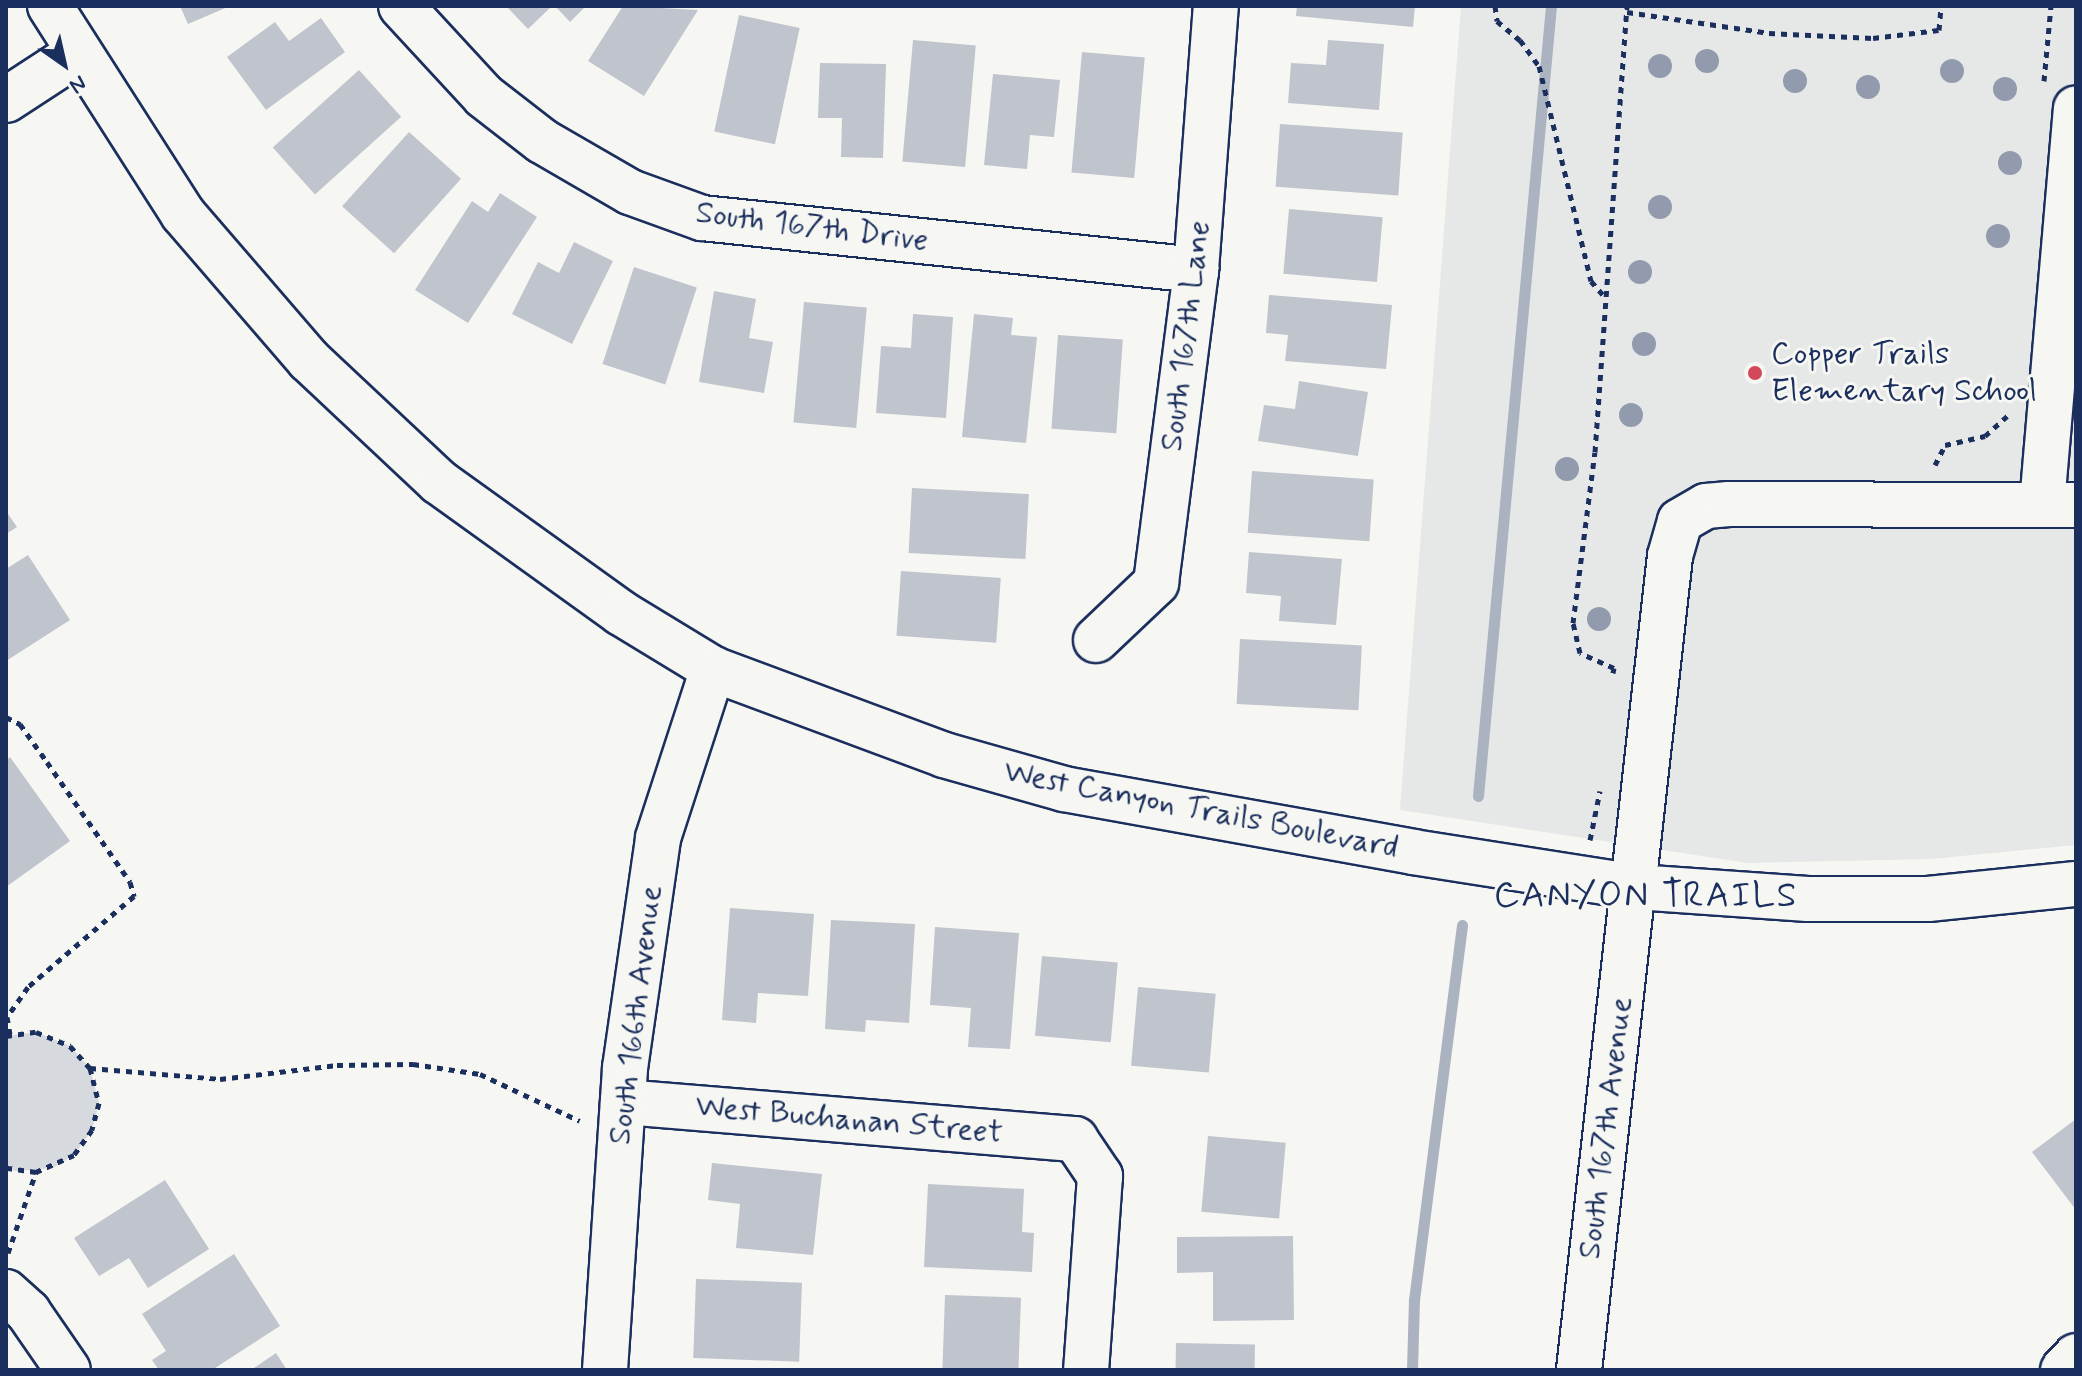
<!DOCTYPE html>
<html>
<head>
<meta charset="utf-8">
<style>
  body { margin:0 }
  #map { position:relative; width:2082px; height:1376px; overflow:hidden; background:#f6f6f2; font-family:Mynerve,sans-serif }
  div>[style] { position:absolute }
  .built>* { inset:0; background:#e6e7e7 }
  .green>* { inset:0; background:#d6d9dd }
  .stream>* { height:11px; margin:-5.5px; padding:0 5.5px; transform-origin:5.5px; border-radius:5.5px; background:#abb2c0 }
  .building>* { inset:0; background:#c0c4cd; transform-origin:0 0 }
  .path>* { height:5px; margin-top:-2.5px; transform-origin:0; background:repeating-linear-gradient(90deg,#1b2f5e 0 6px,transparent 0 12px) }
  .roads { filter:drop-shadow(2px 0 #1b2f5e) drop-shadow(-2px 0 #1b2f5e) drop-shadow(0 2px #1b2f5e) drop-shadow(0 -2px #1b2f5e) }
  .minor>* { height:44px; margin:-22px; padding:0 22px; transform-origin:22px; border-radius:22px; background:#f6f6f2 }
  .trees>* { width:24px; height:24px; margin:-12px; border-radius:50%; background:#929bae }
  .dots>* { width:22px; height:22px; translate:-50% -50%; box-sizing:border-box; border:4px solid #f6f6f2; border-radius:50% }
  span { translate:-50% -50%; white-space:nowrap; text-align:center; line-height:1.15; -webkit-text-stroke:6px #f6f6f2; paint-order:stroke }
  .street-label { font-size:32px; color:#1b2f5e }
  .poi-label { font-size:32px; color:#1b2f5e }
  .left { translate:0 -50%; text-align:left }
  .quarter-label { font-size:36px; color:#1b2f5e; letter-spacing:2px }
  .frame { position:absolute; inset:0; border:8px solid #1b2f5e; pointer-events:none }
  .north { position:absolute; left:24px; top:24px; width:80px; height:80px; -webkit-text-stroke:6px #f6f6f2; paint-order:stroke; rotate:146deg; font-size:22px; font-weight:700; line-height:32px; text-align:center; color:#1b2f5e }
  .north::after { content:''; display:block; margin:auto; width:28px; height:36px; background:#1b2f5e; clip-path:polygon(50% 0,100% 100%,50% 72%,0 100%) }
</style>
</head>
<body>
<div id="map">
  <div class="built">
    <i style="clip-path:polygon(1461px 6px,2076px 6px,2076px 845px,1931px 859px,1748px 863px,1400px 810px)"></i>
  </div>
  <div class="green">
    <i style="clip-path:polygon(36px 1032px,70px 1046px,90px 1068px,99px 1103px,92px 1130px,74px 1155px,53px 1168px,16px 1171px,6px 1168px,6px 1036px)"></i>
  </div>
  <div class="stream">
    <i style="left:1478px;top:796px;width:793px;rotate:-84.72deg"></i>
    <i style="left:1412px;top:1370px;width:70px;rotate:-88.4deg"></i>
    <i style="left:1414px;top:1300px;width:378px;rotate:-82.7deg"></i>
  </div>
  <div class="building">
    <i style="clip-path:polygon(180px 6px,230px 6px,188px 24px)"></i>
    <i style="clip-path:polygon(506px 6px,552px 6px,528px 29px)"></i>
    <i style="clip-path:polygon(555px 6px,586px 6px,570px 22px)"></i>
    <i style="clip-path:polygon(623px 6px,698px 10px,644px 96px,588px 61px)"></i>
    <i style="clip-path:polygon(1297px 6px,1415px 6px,1413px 27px,1296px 16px)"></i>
    <i style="left:739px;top:15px;width:62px;height:119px;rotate:12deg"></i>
    <i style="clip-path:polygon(321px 18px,345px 52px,266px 110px,227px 57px,275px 22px,289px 41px)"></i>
    <i style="left:913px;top:40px;width:63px;height:122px;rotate:5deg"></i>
    <i style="clip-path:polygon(1328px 40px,1384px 44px,1379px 110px,1288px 103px,1291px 63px,1326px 65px)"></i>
    <i style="left:1082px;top:52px;width:63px;height:121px;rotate:5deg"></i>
    <i style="clip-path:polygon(820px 63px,886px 64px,883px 158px,841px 157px,842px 118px,818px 118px)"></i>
    <i style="left:359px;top:70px;width:63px;height:116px;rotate:48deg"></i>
    <i style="clip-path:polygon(993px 74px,1060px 80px,1054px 137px,1030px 135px,1027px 169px,984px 165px)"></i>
    <i style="left:1280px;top:124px;width:123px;height:63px;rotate:4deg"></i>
    <i style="left:409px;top:132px;width:70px;height:100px;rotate:42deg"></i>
    <i style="clip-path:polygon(500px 193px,537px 217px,468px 323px,415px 290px,472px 201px,488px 212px)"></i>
    <i style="left:1289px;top:209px;width:94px;height:65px;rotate:5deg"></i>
    <i style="clip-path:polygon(574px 242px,613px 261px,572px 344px,512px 314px,538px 262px,559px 273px)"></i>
    <i style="left:634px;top:267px;width:66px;height:102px;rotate:18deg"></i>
    <i style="clip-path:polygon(714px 291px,756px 299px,749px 338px,773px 342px,764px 393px,699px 382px)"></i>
    <i style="clip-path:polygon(1269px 295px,1392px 305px,1386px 369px,1285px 361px,1288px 335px,1266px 333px)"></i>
    <i style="left:804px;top:302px;width:63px;height:121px;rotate:5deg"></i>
    <i style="clip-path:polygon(913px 314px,953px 317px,946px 418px,876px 413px,881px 346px,911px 348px)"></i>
    <i style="clip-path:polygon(974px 314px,1013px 318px,1011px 335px,1037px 337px,1026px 443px,962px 437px)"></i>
    <i style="left:1058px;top:335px;width:65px;height:94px;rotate:4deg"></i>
    <i style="clip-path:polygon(1299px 381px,1368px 392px,1358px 456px,1258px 441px,1264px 405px,1295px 409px)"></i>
    <i style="left:1252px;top:471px;width:122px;height:62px;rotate:4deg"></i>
    <i style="left:912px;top:488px;width:117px;height:65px;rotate:3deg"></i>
    <i style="clip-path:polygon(6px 511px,17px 527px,6px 534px)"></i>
    <i style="clip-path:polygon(1249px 552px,1342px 559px,1336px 625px,1279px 621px,1281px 596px,1246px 593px)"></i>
    <i style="clip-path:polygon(28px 555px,70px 620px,6px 661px,6px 569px)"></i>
    <i style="left:901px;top:571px;width:100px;height:65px;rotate:4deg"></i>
    <i style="left:1240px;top:639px;width:122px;height:65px;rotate:3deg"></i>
    <i style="clip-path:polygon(10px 757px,70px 841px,6px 887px,6px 760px)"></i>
    <i style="clip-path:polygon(730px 908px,814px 914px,808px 996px,758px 993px,756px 1023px,722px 1020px)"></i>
    <i style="clip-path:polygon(831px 920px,915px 924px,909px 1023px,866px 1020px,865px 1032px,825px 1029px)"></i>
    <i style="clip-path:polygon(935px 927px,1019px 933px,1010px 1049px,968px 1047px,971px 1008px,930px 1005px)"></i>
    <i style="left:1042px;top:956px;width:76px;height:80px;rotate:5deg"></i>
    <i style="left:1138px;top:987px;width:78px;height:79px;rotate:5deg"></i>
    <i style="clip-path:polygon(2076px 1119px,2076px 1210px,2032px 1152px)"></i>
    <i style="left:1208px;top:1136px;width:78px;height:76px;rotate:5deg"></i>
    <i style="clip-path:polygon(712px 1163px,822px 1174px,813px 1255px,736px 1248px,740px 1204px,708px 1200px)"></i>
    <i style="clip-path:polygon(165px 1180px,209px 1249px,148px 1288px,129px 1258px,99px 1276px,74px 1238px)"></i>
    <i style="clip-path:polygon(928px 1184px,1024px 1189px,1022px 1232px,1034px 1233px,1032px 1272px,924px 1267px)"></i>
    <i style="clip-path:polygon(1293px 1236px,1294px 1320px,1213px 1321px,1213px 1272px,1177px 1273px,1177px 1237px)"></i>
    <i style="clip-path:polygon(234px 1254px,280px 1326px,212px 1370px,159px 1370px,152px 1360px,166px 1351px,142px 1314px)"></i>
    <i style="left:696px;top:1279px;width:106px;height:79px;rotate:2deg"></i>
    <i style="left:945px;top:1295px;width:76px;height:75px;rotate:2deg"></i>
    <i style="left:1176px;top:1343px;width:79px;height:27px;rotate:1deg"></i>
    <i style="clip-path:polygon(276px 1353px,287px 1370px,251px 1370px)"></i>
  </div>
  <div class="path">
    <i style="left:1495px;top:6px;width:15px;rotate:82deg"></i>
    <i style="left:1497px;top:21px;width:30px;rotate:40deg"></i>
    <i style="left:1520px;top:40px;width:32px;rotate:54deg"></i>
    <i style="left:1539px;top:66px;width:221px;rotate:76.4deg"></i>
    <i style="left:1591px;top:281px;width:21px;rotate:49deg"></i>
    <i style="left:1627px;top:12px;width:144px;rotate:8.4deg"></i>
    <i style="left:1769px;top:33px;width:104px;rotate:2.8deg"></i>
    <i style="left:1873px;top:38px;width:66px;rotate:-6.9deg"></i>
    <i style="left:1939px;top:30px;width:24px;rotate:-85deg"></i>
    <i style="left:2044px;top:81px;width:75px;rotate:-84.7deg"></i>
    <i style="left:1935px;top:465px;width:22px;rotate:-63deg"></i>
    <i style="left:1945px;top:445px;width:41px;rotate:-12.7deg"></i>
    <i style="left:1985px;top:436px;width:30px;rotate:-42deg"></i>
    <i style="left:1613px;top:673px;width:5px;rotate:-79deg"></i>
    <i style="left:1614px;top:668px;width:37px;rotate:-156deg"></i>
    <i style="left:1580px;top:653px;width:31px;rotate:-103deg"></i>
    <i style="left:1573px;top:623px;width:172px;rotate:-82.7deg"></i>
    <i style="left:1595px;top:452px;width:447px;rotate:-85.9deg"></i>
    <i style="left:6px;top:717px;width:16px;rotate:27deg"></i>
    <i style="left:20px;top:724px;width:47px;rotate:54.6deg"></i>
    <i style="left:47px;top:762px;width:146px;rotate:55.3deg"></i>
    <i style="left:130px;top:882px;width:15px;rotate:74deg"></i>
    <i style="left:134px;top:896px;width:140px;rotate:139.4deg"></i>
    <i style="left:28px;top:987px;width:37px;rotate:125deg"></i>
    <i style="left:7px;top:1017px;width:17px;rotate:80deg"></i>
    <i style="left:1590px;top:840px;width:50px;rotate:-78.5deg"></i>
    <i style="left:6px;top:1036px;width:30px;rotate:-8deg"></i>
    <i style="left:36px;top:1032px;width:37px;rotate:22deg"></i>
    <i style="left:70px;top:1046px;width:30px;rotate:48deg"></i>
    <i style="left:90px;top:1068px;width:36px;rotate:76deg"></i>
    <i style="left:99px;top:1103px;width:28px;rotate:105deg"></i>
    <i style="left:92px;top:1130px;width:31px;rotate:126deg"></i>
    <i style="left:74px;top:1155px;width:42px;rotate:155.9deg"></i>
    <i style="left:36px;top:1172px;width:30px;rotate:-172deg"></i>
    <i style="left:90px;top:1068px;width:130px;rotate:4.8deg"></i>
    <i style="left:220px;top:1079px;width:118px;rotate:-6.8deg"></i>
    <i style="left:337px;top:1065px;width:76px;rotate:-0.8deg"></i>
    <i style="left:413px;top:1064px;width:68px;rotate:8.5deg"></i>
    <i style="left:480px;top:1074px;width:110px;rotate:25.2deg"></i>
    <i style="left:8px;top:1253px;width:86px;rotate:-70.9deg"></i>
  </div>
  <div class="roads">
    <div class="minor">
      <i style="left:50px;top:6px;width:247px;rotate:57.4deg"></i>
      <i style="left:183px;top:214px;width:193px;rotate:49.2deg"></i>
      <i style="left:309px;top:360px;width:178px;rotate:43.2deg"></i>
      <i style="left:439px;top:482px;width:224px;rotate:35.7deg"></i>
      <i style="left:621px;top:613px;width:108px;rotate:31.3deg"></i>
      <i style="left:713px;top:669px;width:246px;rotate:20.4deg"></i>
      <i style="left:944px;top:755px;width:125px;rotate:15.8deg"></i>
      <i style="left:1064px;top:789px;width:355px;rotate:10.2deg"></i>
      <i style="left:1413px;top:852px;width:226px;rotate:8.9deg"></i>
      <i style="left:1636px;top:887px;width:172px;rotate:4deg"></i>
      <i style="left:1808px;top:899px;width:120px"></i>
      <i style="left:1928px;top:899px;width:149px;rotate:-5.8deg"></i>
      <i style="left:401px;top:6px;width:122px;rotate:47.3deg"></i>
      <i style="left:484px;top:96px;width:73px;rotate:37.8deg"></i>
      <i style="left:542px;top:141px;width:102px;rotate:30.1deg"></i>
      <i style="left:630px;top:192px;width:77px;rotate:19.9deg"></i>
      <i style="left:702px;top:218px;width:497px;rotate:6deg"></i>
      <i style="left:6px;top:100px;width:86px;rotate:-33.1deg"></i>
      <i style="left:2042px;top:504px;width:397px;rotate:-85.1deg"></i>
      <i style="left:1096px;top:640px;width:83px;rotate:-43.5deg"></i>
      <i style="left:1156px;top:583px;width:316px;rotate:-82.7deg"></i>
      <i style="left:1196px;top:270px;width:265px;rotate:-85.7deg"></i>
      <i style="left:623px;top:1102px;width:454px;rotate:4.7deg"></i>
      <i style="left:1075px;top:1139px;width:45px;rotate:56deg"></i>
      <i style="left:1100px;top:1176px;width:195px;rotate:94.1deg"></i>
      <i style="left:6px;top:1292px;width:30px;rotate:42deg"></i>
      <i style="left:28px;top:1312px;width:70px;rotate:55.4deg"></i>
      <i style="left:605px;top:1370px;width:303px;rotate:-86.2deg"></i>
      <i style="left:625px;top:1068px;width:232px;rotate:-81.8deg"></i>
      <i style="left:658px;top:838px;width:178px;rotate:-72deg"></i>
      <i style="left:1579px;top:1370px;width:819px;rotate:-83.62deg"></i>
      <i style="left:1670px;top:556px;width:36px;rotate:-74deg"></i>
      <i style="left:1680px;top:521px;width:30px;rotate:-30deg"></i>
      <i style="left:1706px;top:506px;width:23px;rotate:-5deg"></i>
      <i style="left:1729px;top:504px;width:347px;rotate:0.2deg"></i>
      <i style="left:2063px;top:1370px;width:19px;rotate:-47deg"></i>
    </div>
  </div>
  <div class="trees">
    <i style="left:1707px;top:61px"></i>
    <i style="left:1660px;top:66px"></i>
    <i style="left:1952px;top:71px"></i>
    <i style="left:1795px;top:81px"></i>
    <i style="left:1868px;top:87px"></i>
    <i style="left:2005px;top:89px"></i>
    <i style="left:2010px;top:163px"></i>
    <i style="left:1660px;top:207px"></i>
    <i style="left:1998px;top:236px"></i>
    <i style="left:1640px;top:272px"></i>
    <i style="left:1644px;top:344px"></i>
    <i style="left:1631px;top:415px"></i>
    <i style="left:1567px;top:469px"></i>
    <i style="left:1599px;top:619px"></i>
  </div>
  <div class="dots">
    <i style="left:1755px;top:373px;background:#d1495b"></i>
  </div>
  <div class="street-label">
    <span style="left:812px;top:227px;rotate:7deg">South 167th Drive</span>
    <span style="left:1186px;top:336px;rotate:-83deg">South 167th Lane</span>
    <span style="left:1201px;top:810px;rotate:11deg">West Canyon Trails Boulevard</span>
    <span style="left:636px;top:1015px;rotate:-83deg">South 166th Avenue</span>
    <span style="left:849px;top:1120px;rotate:5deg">West Buchanan Street</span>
    <span style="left:1606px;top:1128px;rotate:-83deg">South 167th Avenue</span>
  </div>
  <div class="poi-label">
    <span class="left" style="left:1771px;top:373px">Copper Trails<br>Elementary School</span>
  </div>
  <div class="quarter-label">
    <span style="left:1646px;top:897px">CANYON TRAILS</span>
  </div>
  <div class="frame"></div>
  <div class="north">N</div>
</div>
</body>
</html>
